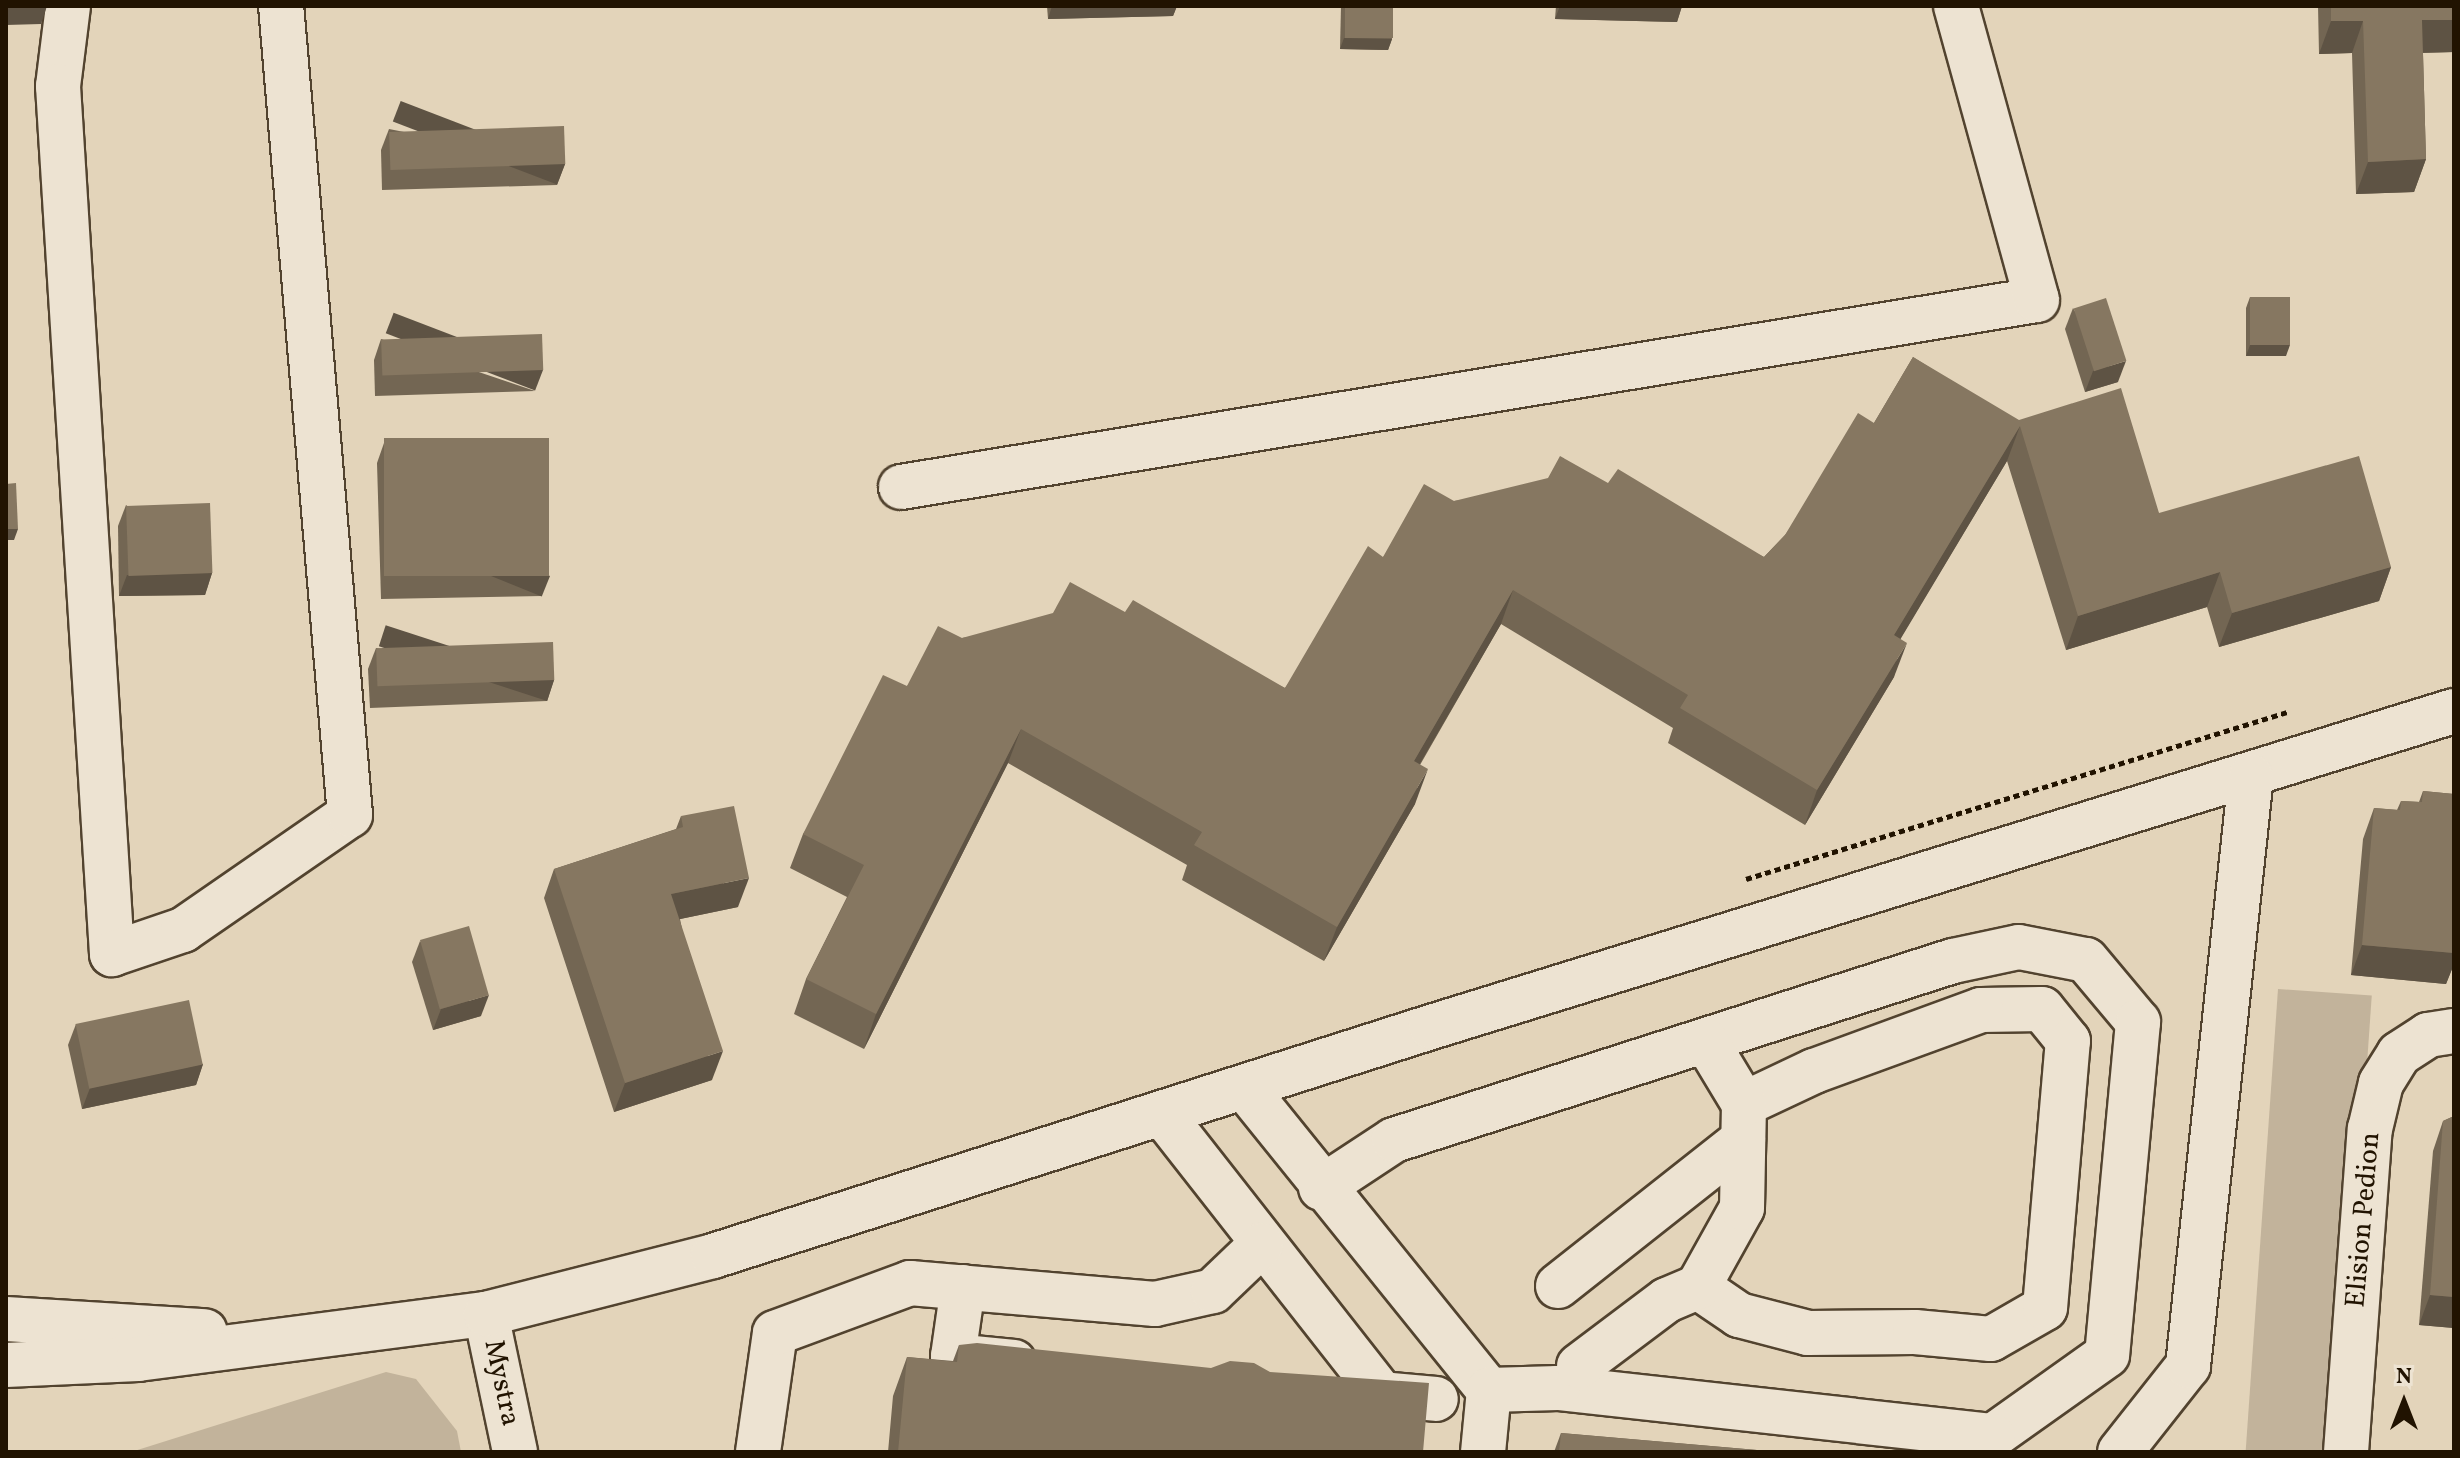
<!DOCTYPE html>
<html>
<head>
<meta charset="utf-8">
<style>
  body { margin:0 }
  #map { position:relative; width:2460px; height:1458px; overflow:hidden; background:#e3d4ba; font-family:Vollkorn,serif }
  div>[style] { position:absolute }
  .green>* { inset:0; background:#c2b39b; transform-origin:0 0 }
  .path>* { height:5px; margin-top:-2.5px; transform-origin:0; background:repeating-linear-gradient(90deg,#211301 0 6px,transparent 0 10px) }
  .roads { filter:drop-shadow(2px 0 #52432f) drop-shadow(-2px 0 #52432f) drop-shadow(0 2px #52432f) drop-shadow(0 -2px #52432f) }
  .minor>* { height:44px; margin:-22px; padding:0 22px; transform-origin:22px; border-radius:22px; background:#ede3d2 }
  .wall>* { inset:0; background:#736653 }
  .shaded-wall>* { inset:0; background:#5e5344; transform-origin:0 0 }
  .building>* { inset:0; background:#867761; transform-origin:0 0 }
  span { translate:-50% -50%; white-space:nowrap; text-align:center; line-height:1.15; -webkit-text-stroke:7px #ede3d2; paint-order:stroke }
  .street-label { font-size:28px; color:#211301 }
  .frame { position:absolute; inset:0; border:8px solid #211301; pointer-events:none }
  .north { position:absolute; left:2364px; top:1362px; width:80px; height:80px; -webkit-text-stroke:6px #ede3d2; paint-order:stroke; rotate:0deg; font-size:22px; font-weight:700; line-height:32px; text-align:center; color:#211301 }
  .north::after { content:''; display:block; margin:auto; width:28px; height:36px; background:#211301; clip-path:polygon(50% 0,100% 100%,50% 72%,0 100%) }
</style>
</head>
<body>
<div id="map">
  <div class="green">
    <i style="left:2278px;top:989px;width:94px;height:465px;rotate:4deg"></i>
    <i style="clip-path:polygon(386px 1372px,416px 1379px,457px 1431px,461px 1452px,131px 1452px)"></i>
  </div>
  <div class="path">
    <i style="left:1746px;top:879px;width:566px;rotate:-17.15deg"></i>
  </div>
  <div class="roads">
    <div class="minor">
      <i style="left:68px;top:6px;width:81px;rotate:97.1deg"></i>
      <i style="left:58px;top:86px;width:870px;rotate:86.44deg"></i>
      <i style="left:112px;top:954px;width:75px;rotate:-18.7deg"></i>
      <i style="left:183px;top:930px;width:203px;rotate:-34.6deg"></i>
      <i style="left:350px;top:815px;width:812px;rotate:-94.87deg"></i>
      <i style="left:901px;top:487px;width:1151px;rotate:-9.35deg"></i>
      <i style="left:2037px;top:300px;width:305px;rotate:-105.4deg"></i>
      <i style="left:1245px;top:1088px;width:388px;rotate:51.1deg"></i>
      <i style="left:1489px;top:1390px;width:62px;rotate:95.5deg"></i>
      <i style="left:1163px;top:1115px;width:353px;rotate:51.9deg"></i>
      <i style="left:1321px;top:1188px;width:87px;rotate:-33.3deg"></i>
      <i style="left:1394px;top:1140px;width:587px;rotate:-17.76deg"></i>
      <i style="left:1953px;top:961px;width:67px;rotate:-12deg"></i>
      <i style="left:2019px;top:947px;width:68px;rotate:11deg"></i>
      <i style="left:2086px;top:960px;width:81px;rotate:50deg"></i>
      <i style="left:2138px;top:1022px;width:334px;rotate:95.3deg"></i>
      <i style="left:2107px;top:1355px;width:140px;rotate:144.6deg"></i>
      <i style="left:1993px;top:1436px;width:438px;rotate:-173.7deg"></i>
      <i style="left:1558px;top:1388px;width:69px;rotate:178.3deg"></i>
      <i style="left:1558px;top:1286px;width:236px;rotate:-38.3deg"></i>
      <i style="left:963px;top:1287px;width:70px;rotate:98.2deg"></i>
      <i style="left:953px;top:1356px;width:61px;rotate:5.6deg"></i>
      <i style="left:1698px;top:1287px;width:50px;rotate:34.3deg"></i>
      <i style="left:1739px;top:1315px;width:71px;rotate:14.6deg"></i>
      <i style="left:1808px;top:1333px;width:107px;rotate:-0.5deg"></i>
      <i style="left:1915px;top:1332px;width:76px;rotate:5.3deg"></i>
      <i style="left:1991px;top:1339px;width:62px;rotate:-29.9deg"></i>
      <i style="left:2045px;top:1308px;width:268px;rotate:-85.1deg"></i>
      <i style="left:2068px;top:1041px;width:41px;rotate:-129.1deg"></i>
      <i style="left:2042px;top:1009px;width:61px;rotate:179.1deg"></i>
      <i style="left:1981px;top:1010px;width:178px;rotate:159.9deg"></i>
      <i style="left:1814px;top:1071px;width:77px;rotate:154.8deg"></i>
      <i style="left:486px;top:1314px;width:141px;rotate:78.1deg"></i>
      <i style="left:6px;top:1319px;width:199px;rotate:3.5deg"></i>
      <i style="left:6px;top:1365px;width:132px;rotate:-2.6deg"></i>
      <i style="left:138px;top:1359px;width:351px;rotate:-7.4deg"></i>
      <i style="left:486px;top:1314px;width:234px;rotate:-14.3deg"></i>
      <i style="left:713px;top:1256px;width:754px;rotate:-17.69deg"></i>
      <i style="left:1431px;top:1027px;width:1071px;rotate:-17.17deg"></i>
      <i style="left:1579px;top:1366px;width:110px;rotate:-36.9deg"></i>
      <i style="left:1667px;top:1300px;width:34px;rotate:-23deg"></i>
      <i style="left:1698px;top:1287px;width:90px;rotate:-60.9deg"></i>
      <i style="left:1742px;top:1208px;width:104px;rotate:-88.9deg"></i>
      <i style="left:1744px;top:1104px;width:74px;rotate:-121.1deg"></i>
      <i style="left:1369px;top:1393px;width:67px;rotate:5.1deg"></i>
      <i style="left:758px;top:1452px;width:120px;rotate:-81.9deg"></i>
      <i style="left:775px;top:1333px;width:144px;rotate:-20.3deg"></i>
      <i style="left:910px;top:1283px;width:246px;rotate:4.9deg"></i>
      <i style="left:1155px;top:1304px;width:59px;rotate:-12.6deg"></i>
      <i style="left:1213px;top:1291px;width:66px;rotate:-43.8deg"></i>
      <i style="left:2120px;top:1452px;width:110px;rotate:-51.7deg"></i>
      <i style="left:2188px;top:1366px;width:593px;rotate:-83.91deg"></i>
      <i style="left:2346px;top:1452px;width:324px;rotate:-85.8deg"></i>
      <i style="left:2370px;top:1129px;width:47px;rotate:-76.6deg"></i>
      <i style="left:2381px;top:1083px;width:34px;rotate:-58deg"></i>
      <i style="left:2399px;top:1054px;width:35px;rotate:-33deg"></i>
      <i style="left:2428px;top:1035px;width:26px;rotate:-9deg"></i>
    </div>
  </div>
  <div class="wall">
    <i style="clip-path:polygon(1047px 6px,1177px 6px,1173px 16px,1048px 19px)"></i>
    <i style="clip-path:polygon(1341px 6px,1393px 6px,1392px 39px,1388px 50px,1340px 49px)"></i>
    <i style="clip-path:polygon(1556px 6px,1682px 6px,1677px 22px,1555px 19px)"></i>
    <i style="clip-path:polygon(2318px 6px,2454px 6px,2454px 52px,2423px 53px,2426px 159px,2414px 192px,2356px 194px,2352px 53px,2319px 54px)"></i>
    <i style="clip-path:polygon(389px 129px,565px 164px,557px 185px,382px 190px,381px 150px)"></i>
    <i style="clip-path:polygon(2250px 297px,2286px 356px,2246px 356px,2246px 308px)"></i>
    <i style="clip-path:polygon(2073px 308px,2118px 382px,2085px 392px,2065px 329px)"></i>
    <i style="clip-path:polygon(381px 339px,535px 391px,375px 396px,374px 360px)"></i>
    <i style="clip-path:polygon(1913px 357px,2159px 513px,2391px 567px,2379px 601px,2219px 647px,2207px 607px,2066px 650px,2007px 461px,1900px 639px,1894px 677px,1805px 825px,1668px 743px,1673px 728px,1501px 624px,1420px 765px,1415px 804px,1324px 961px,1182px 880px,1187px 865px,1008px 763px,864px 1049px,794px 1014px,806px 979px,847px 897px,790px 868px,803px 834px,907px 686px,962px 638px,1125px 612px,1285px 688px,1383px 557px,1454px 501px,1608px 483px,1764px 557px,1785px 535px,1874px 423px)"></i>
    <i style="clip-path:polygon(384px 443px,542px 596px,381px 599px,377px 463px)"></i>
    <i style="clip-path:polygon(126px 505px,212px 573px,205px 595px,119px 596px,118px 526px)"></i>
    <i style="clip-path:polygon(376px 648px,554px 680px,547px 701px,370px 708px,368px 669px)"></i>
    <i style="clip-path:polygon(2423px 791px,2454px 794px,2454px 964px,2446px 984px,2351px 975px,2363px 839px,2374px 808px,2397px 810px,2401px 801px,2419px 802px)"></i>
    <i style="clip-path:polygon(681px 816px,738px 907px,680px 919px,712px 1080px,614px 1112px,544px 898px,554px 869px,676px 829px)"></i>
    <i style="clip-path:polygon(420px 941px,481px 1016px,433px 1030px,412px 962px)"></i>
    <i style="clip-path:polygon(76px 1024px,203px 1064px,196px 1085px,82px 1109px,68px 1045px)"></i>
    <i style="clip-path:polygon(2454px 1116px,2454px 1328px,2419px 1325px,2433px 1151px,2443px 1121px)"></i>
    <i style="clip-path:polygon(959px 1345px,1423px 1452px,888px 1452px,893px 1396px,907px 1357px,953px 1361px)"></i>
    <i style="clip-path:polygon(1561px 1433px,1780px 1452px,1554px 1452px)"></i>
  </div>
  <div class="shaded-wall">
    <i style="clip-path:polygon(6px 6px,47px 6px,41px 24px,6px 25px)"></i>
    <i style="clip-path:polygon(1052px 6px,1177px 6px,1173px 16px,1048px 19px)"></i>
    <i style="clip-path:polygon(1560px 6px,1682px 6px,1677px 22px,1555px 19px)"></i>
    <i style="clip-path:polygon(2422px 20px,2454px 20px,2454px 52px,2410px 53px)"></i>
    <i style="clip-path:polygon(2331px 21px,2363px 21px,2352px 53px,2319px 54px)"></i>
    <i style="clip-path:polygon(1344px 38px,1392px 39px,1388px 50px,1340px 49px)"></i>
    <i style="clip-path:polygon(2426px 159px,2414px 192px,2356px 194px,2368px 162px)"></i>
    <i style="left:565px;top:164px;width:22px;height:176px;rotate:111deg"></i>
    <i style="clip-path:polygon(2250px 345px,2290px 345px,2286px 356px,2246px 356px)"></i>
    <i style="clip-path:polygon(2126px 361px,2118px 382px,2085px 392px,2093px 371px)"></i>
    <i style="left:543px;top:370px;width:22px;height:160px;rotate:111deg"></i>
    <i style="clip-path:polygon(2020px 426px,2007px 461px,1882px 670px,1894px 635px)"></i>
    <i style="clip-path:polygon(6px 529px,18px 529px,14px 540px,6px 540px)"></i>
    <i style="clip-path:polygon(2391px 567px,2379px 601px,2219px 647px,2232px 613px)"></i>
    <i style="clip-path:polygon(2220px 572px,2207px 607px,2066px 650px,2078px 616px)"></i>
    <i style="clip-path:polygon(212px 573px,205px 595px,119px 596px,127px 575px)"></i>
    <i style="left:550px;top:576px;width:22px;height:162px;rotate:112deg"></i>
    <i style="clip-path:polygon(1513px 590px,1501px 624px,1401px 796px,1414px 761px)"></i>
    <i style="clip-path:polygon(1907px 643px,1894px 677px,1805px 825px,1817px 790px)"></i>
    <i style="left:554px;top:680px;width:22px;height:177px;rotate:108deg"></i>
    <i style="clip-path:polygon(1021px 729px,1008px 763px,864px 1049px,876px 1014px)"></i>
    <i style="clip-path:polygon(1428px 769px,1415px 804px,1324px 961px,1337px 927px)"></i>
    <i style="clip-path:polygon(749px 878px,738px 907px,661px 923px,671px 894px)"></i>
    <i style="clip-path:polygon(2362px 945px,2454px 953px,2454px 964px,2446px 984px,2351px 975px)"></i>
    <i style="clip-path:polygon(489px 995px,481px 1016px,433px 1030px,441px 1009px)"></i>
    <i style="clip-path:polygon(723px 1051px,712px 1080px,614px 1112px,625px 1083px)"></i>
    <i style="clip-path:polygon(203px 1064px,196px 1085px,82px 1109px,90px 1088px)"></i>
    <i style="clip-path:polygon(2430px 1295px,2454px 1297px,2454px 1328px,2419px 1325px)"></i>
  </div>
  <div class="building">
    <i style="left:1345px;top:6px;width:48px;height:32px"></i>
    <i style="clip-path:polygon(2331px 6px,2454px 6px,2454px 20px,2422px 20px,2426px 159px,2368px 162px,2363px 21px,2331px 21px)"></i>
    <i style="left:564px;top:126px;width:38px;height:175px;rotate:88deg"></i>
    <i style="left:2250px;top:297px;width:40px;height:48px"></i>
    <i style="left:2106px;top:298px;width:66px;height:34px;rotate:72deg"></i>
    <i style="left:542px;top:334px;width:36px;height:161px;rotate:88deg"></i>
    <i style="clip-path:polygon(1913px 357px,2019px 420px,2121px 388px,2159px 513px,2359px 456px,2391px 567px,2232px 613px,2220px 572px,2078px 616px,2020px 426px,1894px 635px,1907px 643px,1817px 790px,1680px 708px,1688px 695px,1513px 590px,1414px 761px,1428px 769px,1337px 927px,1194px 845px,1202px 832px,1021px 729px,876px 1014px,806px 979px,864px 865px,803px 834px,883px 675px,907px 686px,938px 626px,962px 638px,1053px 613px,1070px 582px,1125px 612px,1133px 600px,1285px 688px,1368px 546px,1383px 557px,1424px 484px,1454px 501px,1548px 478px,1560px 456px,1608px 483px,1618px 469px,1764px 557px,1785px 535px,1858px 413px,1874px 423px)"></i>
    <i style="left:549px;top:438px;width:138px;height:165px;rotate:90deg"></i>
    <i style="clip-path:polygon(16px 483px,18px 529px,6px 529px,6px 484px)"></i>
    <i style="left:210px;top:503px;width:70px;height:84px;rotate:88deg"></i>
    <i style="left:553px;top:642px;width:38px;height:177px;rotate:88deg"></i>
    <i style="clip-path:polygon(2423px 791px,2454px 794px,2454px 953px,2362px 945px,2374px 808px,2400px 810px,2401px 801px,2422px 802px)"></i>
    <i style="clip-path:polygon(734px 806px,749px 878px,671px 894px,723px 1051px,625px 1083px,554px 869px,683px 827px,681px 816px)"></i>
    <i style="left:469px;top:926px;width:72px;height:51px;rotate:74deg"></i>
    <i style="left:189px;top:1000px;width:66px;height:116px;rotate:78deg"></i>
    <i style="clip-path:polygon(2454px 1116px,2454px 1297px,2430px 1295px,2443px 1121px)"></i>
    <i style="clip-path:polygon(977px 1343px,1211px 1368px,1230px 1361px,1254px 1363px,1270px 1372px,1429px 1383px,1423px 1452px,898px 1452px,907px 1357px,957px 1362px,959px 1345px)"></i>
    <i style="clip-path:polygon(1561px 1433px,1780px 1452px,1559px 1452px)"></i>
  </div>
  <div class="street-label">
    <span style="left:2364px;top:1220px;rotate:-85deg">Elision Pedion</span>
    <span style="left:501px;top:1383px;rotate:78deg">Mystra</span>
  </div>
  <div class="frame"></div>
  <div class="north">N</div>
</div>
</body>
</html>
